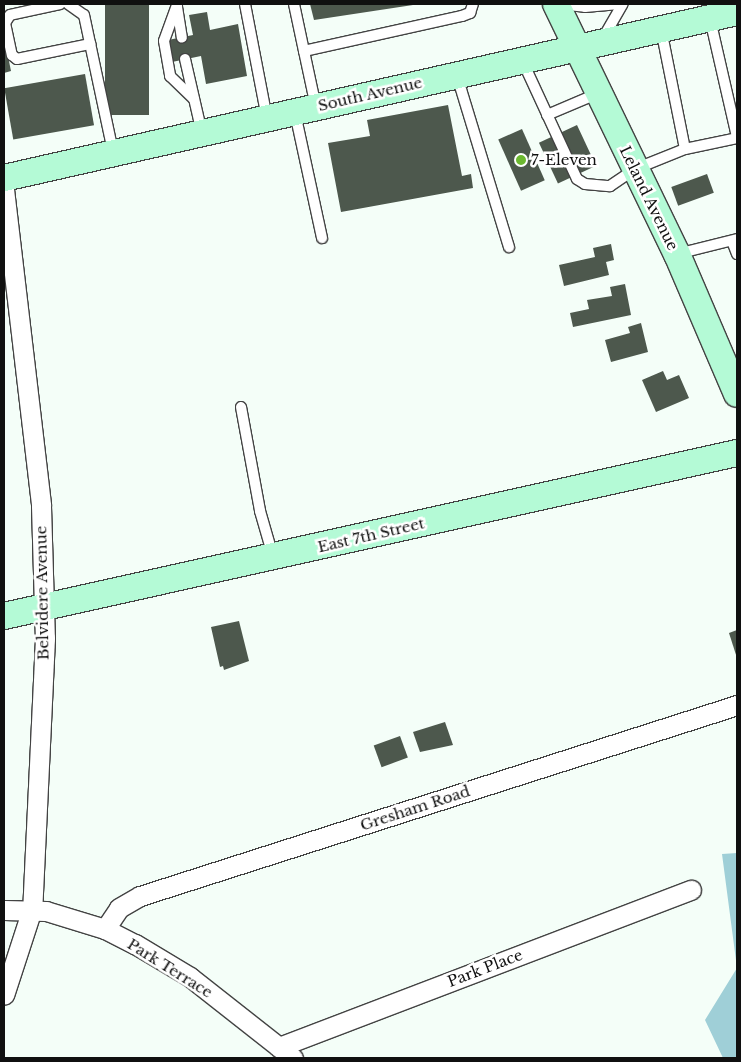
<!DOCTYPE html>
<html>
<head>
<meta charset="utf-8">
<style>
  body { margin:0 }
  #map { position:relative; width:741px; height:1062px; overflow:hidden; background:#f4fef8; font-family:"Libre Baskerville",serif }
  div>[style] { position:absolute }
  .forest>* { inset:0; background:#9fcfd7 }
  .building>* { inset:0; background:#4d584d; transform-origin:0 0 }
  .roads { filter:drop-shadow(1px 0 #434343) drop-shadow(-1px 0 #434343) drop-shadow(0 1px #434343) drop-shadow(0 -1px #434343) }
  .lane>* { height:10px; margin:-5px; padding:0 5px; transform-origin:5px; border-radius:5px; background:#fff }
  .street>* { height:19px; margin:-9.5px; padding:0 9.5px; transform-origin:9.5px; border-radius:9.5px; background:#fff }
  .secondary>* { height:26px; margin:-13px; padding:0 13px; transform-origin:13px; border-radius:13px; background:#b4fad6 }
  .dots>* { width:14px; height:14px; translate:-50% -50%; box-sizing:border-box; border:2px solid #fff; border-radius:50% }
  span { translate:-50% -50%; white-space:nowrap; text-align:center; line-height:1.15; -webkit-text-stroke:5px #fff; paint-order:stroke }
  .street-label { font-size:15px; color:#101010 }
  .poi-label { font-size:15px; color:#101010 }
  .left { translate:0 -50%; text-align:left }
  .frame { position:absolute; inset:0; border:5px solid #101010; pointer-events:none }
</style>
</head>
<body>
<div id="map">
  <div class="forest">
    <i style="clip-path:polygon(737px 853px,737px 1058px,723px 1058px,705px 1020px,737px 968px,722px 854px)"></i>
  </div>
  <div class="building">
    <i style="left:105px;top:4px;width:44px;height:111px"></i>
    <i style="clip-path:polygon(310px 4px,413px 4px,413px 5px,314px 20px)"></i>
    <i style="clip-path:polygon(207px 12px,210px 30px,238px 24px,247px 76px,206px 84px,201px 56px,172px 62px,168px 40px,193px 35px,189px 15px)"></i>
    <i style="clip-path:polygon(4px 37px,11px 71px,4px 73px)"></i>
    <i style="left:85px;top:74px;width:52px;height:82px;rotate:80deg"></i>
    <i style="clip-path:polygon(448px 105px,462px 176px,471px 174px,473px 188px,341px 212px,328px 143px,370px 136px,367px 120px)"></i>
    <i style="left:577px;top:125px;width:45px;height:42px;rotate:65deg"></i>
    <i style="left:522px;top:129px;width:56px;height:26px;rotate:66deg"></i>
    <i style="left:707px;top:174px;width:20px;height:38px;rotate:70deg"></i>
    <i style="clip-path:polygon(611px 244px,614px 260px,606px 262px,609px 275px,564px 286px,559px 265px,595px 257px,593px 248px)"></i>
    <i style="clip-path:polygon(625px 284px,631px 315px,573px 327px,570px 313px,589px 309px,587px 300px,612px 296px,610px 287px)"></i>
    <i style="clip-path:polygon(641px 323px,648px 352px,611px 362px,605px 340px,630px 333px,628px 327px)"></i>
    <i style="clip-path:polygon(663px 371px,667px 380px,679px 375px,689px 398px,656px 412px,642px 380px)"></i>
    <i style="clip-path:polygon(239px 621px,249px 661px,224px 670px,223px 666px,220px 667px,211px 627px)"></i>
    <i style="clip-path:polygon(737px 630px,737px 658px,729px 633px)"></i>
    <i style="clip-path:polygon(445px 722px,453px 745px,420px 752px,413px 732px)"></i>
    <i style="left:400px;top:736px;width:23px;height:28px;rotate:70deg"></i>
  </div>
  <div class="roads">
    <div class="lane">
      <i style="left:60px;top:4px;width:51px;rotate:167.6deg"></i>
      <i style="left:10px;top:15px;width:9px;rotate:122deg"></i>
      <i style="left:5px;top:23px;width:33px;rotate:78deg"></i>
      <i style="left:12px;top:55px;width:6px;rotate:39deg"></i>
      <i style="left:17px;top:59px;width:75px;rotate:-11.6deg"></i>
      <i style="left:68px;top:4px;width:19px;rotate:35deg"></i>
      <i style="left:84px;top:15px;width:140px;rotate:78deg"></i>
      <i style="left:245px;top:4px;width:116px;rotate:79.1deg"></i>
      <i style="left:294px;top:4px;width:48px;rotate:78deg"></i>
      <i style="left:558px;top:4px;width:27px;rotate:6deg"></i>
      <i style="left:585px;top:7px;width:37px;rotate:-5deg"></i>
      <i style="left:177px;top:5px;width:38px;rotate:110deg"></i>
      <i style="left:164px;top:41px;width:36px;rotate:80deg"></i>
      <i style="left:170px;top:76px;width:33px;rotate:44deg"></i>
      <i style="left:177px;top:7px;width:31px;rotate:81deg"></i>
      <i style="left:710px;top:19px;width:121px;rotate:77.1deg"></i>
      <i style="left:661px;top:29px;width:122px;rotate:78.7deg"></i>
      <i style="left:603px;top:38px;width:39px;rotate:-60deg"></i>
      <i style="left:185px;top:59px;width:76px;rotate:77.1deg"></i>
      <i style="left:522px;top:60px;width:131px;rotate:65.2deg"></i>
      <i style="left:577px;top:179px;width:9px;rotate:32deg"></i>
      <i style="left:585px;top:184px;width:25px;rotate:5deg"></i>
      <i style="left:610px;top:186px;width:30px;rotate:-34deg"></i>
      <i style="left:635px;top:169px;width:54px;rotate:-21.8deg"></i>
      <i style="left:685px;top:149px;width:53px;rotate:-11.9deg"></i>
      <i style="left:457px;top:76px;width:179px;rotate:73.1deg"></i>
      <i style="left:316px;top:107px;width:57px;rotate:-102.1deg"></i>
      <i style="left:304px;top:51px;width:162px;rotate:-12.5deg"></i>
      <i style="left:462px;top:16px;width:9px;rotate:-21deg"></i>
      <i style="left:470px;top:13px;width:9px;rotate:-72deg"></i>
      <i style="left:295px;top:113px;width:128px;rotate:77.8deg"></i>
      <i style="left:547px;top:115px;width:56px;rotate:-22.9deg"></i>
      <i style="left:732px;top:241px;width:14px;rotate:69deg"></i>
      <i style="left:677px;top:254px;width:62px;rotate:-14deg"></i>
      <i style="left:241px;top:407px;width:106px;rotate:79.6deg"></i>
      <i style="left:260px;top:511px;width:47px;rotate:73.9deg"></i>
    </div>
    <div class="street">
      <i style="left:4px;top:189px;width:319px;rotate:83.3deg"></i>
      <i style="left:41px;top:506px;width:132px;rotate:88.3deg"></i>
      <i style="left:45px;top:638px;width:271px;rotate:92.7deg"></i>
      <i style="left:32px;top:909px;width:90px;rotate:108deg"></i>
      <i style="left:4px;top:910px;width:42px;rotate:1.4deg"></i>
      <i style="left:46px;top:911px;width:62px;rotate:17deg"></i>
      <i style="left:105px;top:929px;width:34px;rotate:27deg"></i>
      <i style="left:135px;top:944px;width:64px;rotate:31deg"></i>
      <i style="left:190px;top:977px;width:131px;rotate:38.2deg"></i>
      <i style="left:105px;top:929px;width:25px;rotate:-56deg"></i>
      <i style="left:119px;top:908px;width:24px;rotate:-30deg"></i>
      <i style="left:140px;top:896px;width:627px;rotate:-17.74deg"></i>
      <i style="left:279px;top:1047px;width:441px;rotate:-20.9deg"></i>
    </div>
    <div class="secondary">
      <i style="left:556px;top:4px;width:278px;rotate:64.2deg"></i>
      <i style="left:677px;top:254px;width:152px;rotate:66.8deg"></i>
      <i style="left:4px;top:178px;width:752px;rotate:-12.76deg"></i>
      <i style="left:4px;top:616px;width:751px;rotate:-12.54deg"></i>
    </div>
  </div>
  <div class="dots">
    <i style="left:521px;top:160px;background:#6cb830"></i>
  </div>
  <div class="street-label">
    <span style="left:370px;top:94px;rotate:-13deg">South Avenue</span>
    <span style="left:649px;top:198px;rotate:64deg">Leland Avenue</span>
    <span style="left:371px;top:535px;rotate:-13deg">East 7th Street</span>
    <span style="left:42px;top:593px;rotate:-91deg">Belvidere Avenue</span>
    <span style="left:415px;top:808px;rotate:-18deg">Gresham Road</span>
    <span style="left:170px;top:968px;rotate:32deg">Park Terrace</span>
    <span style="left:485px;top:968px;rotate:-21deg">Park Place</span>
  </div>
  <div class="poi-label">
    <span class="left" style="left:531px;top:160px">7-Eleven</span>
  </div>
  <div class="frame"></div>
</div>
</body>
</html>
